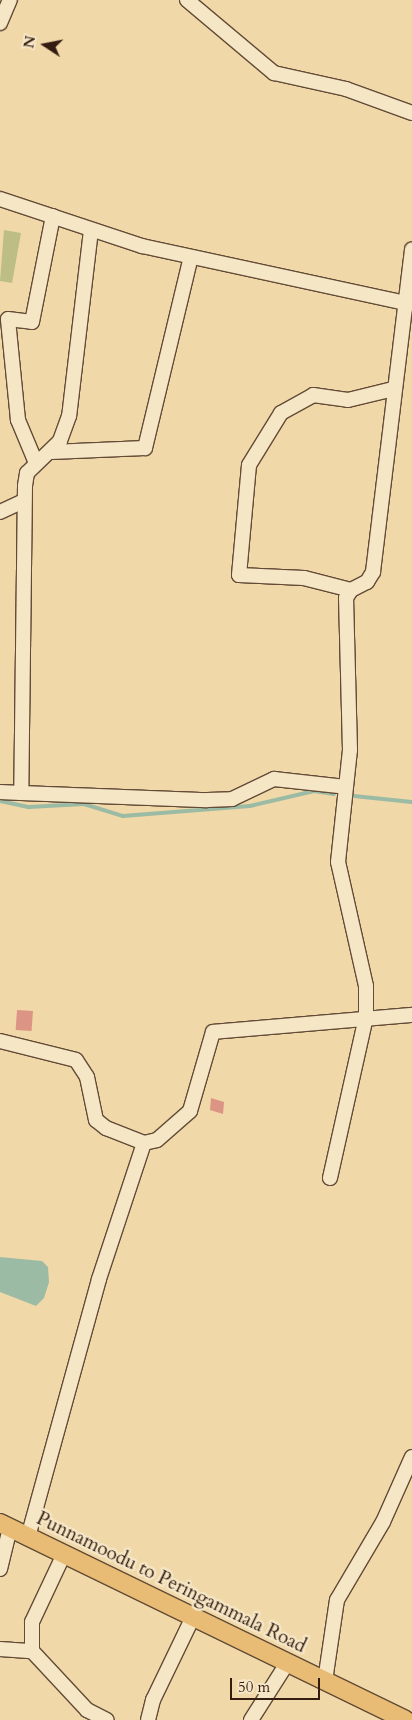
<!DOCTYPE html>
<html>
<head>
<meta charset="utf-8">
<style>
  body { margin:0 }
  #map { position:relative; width:412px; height:1720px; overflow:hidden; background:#f0d8a8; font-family:Cardo,serif }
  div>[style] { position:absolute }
  .green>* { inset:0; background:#bdbe85 }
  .water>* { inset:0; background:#9bbba4 }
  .stream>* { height:4px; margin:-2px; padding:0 2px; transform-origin:2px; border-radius:2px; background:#9bbba4 }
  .building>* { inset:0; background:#dc9484; transform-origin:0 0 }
  .roads { filter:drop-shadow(1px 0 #634b37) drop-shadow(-1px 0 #634b37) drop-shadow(0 1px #634b37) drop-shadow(0 -1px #634b37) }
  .minor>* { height:14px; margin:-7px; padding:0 7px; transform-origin:7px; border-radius:7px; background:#f5e6c6 }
  .major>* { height:18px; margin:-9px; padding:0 9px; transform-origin:9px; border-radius:9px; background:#e8bc74 }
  span { translate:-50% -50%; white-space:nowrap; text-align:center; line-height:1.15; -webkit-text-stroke:5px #f5e6c6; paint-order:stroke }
  .street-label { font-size:19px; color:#341c11 }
  .north { position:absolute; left:20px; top:20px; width:50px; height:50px; -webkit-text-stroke:4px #f5e6c6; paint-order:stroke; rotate:281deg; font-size:14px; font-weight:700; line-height:20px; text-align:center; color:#341c11 }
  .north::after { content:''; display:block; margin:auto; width:18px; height:22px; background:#341c11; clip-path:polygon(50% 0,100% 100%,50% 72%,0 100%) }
  .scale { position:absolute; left:230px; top:1678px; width:90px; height:22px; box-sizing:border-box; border:2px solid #341c11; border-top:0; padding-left:6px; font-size:15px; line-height:18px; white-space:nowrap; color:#341c11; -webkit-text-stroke:4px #f5e6c6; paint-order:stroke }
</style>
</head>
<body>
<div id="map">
  <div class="green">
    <i style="clip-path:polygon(4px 230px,21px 233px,12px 283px,0 281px)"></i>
  </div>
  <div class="water">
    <i style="clip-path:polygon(0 1257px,42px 1261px,48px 1267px,49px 1282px,44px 1298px,36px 1306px,0 1292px)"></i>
  </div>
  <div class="stream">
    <i style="left:354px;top:796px;width:58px;rotate:5.9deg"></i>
    <i style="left:0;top:801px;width:30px;rotate:12deg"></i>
    <i style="left:29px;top:807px;width:55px;rotate:-3.1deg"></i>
    <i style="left:84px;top:804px;width:41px;rotate:17.1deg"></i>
    <i style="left:123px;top:816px;width:127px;rotate:-4.5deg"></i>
    <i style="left:250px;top:806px;width:66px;rotate:-13.2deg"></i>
    <i style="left:314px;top:791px;width:20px;rotate:9deg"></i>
  </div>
  <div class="building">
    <i style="left:17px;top:1010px;width:16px;height:20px;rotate:4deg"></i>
    <i style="clip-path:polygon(211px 1098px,224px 1102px,223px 1114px,210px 1110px)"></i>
  </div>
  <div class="roads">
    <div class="minor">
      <i style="left:187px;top:0;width:114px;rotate:40deg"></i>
      <i style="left:274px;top:73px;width:74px;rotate:12.5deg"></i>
      <i style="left:346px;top:89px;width:70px;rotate:20deg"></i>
      <i style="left:0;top:23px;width:25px;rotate:-67deg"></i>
      <i style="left:0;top:199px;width:150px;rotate:18.3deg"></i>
      <i style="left:142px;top:246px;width:275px;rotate:12.2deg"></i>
      <i style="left:91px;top:230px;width:187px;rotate:96.7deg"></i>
      <i style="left:69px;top:416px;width:27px;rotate:110deg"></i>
      <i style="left:60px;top:441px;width:46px;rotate:135.9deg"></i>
      <i style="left:27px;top:473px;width:13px;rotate:99deg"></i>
      <i style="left:25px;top:486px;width:307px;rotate:90.7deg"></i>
      <i style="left:21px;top:793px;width:186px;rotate:2.2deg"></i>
      <i style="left:207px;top:800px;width:25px;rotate:-2deg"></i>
      <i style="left:232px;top:799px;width:47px;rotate:-25.5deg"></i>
      <i style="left:274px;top:779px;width:72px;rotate:6.3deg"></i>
      <i style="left:51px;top:452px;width:94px;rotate:-2.4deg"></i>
      <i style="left:145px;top:448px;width:196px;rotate:-76.5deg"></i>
      <i style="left:36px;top:463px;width:47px;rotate:-112.7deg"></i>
      <i style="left:18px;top:420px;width:101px;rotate:-95.7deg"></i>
      <i style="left:8px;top:319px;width:24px;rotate:7deg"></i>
      <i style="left:32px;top:322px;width:108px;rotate:-78.8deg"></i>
      <i style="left:0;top:512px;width:26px;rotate:-25deg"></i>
      <i style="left:351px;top:590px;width:49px;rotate:-165.7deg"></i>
      <i style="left:304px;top:578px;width:65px;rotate:-177.4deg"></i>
      <i style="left:239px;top:575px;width:110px;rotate:-84.8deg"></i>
      <i style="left:249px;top:465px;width:61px;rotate:-58.4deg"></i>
      <i style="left:281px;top:413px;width:37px;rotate:-29deg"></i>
      <i style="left:313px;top:395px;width:35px;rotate:8deg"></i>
      <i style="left:348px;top:400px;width:46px;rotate:-13.7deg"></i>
      <i style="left:0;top:792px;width:21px;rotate:3deg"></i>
      <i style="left:0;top:1041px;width:78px;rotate:14deg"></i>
      <i style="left:76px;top:1060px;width:20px;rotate:57deg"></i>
      <i style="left:87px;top:1077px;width:44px;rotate:78.2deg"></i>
      <i style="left:96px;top:1120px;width:13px;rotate:39deg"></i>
      <i style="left:106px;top:1128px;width:41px;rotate:21.5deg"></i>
      <i style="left:144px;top:1143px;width:13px;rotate:-13deg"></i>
      <i style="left:157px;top:1140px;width:44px;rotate:-41.3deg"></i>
      <i style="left:190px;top:1111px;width:82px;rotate:-73.8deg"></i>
      <i style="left:213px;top:1032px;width:200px;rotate:-4.9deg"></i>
      <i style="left:330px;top:1178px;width:165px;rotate:-77.4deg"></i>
      <i style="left:366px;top:1017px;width:31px;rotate:-90deg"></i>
      <i style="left:366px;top:986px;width:127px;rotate:-102.7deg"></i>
      <i style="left:338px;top:862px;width:113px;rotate:-83.9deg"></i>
      <i style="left:350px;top:750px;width:152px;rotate:-91.5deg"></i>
      <i style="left:346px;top:598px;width:9px;rotate:-58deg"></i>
      <i style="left:351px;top:590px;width:18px;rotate:-27deg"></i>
      <i style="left:367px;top:582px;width:12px;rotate:-59deg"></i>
      <i style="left:373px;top:572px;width:325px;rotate:-83.1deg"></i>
      <i style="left:28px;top:1537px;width:268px;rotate:-74.6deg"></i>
      <i style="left:99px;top:1279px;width:143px;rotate:-71.7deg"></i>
      <i style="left:0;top:1569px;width:42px;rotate:-76.3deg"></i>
      <i style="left:0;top:1649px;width:32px;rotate:4deg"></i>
      <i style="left:32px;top:1651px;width:81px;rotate:47deg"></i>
      <i style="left:87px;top:1710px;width:22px;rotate:27deg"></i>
      <i style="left:32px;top:1651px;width:29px;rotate:-90deg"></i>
      <i style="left:32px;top:1622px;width:75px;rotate:-64.8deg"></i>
      <i style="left:325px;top:1681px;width:82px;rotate:-81.6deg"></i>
      <i style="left:337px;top:1600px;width:91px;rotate:-59.5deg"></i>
      <i style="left:383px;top:1522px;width:71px;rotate:-66deg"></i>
      <i style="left:148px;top:1720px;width:21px;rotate:-76deg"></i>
      <i style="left:153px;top:1700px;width:92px;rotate:-64.3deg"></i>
      <i style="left:251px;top:1720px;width:69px;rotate:-57.5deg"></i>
    </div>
    <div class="major">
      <i style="left:0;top:1523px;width:450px;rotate:25.9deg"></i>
    </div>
  </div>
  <div class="street-label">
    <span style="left:171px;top:1583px;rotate:26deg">Punnamoodu to Peringammala Road</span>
  </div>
  <div class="north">N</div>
  <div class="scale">50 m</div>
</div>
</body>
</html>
